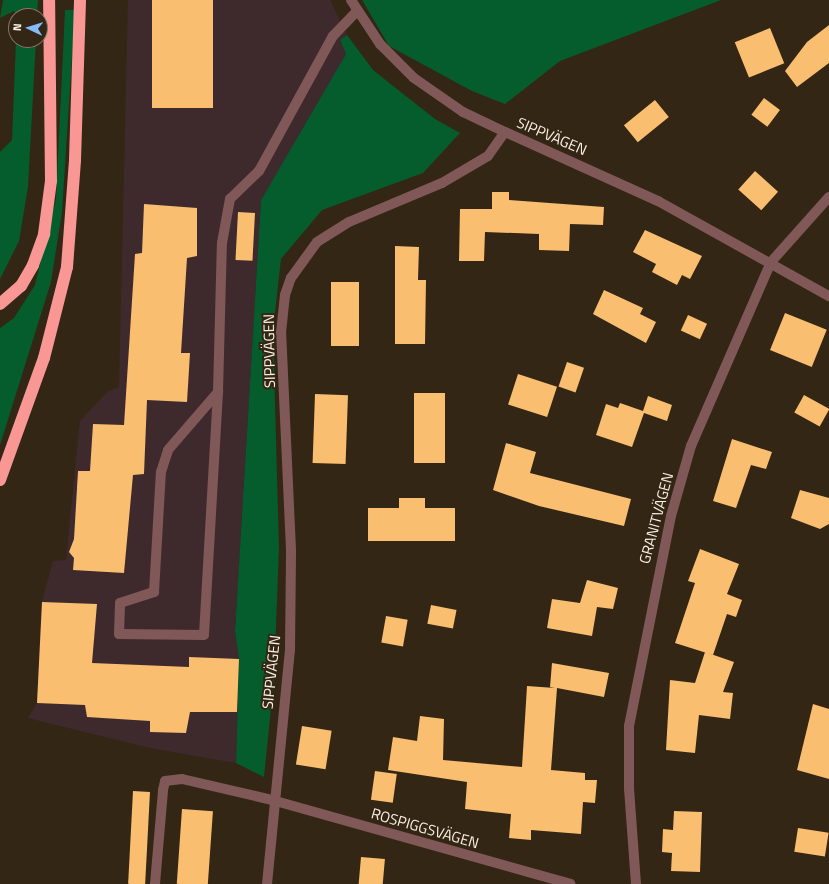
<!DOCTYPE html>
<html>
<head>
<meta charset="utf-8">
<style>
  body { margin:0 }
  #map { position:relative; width:829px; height:884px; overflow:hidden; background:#342614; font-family:"Titillium Web",sans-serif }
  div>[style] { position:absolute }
  .commercial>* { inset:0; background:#3e2a2d }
  .green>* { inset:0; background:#055c2c }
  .building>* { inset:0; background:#f9be70; transform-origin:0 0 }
  .minor>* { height:10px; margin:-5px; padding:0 5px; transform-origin:5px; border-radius:5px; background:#805857 }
  .highway>* { height:12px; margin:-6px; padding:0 6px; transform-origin:6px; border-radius:6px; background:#f99795 }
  span { translate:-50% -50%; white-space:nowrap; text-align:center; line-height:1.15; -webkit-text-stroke:4px #342614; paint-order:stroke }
  .street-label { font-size:15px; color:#faf1e6 }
  .north { position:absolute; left:8px; top:8px; width:40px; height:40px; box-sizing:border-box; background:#342614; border:1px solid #837768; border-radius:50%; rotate:274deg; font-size:11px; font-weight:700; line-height:16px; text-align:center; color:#faf1e6 }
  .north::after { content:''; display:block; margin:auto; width:14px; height:18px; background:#86bbfb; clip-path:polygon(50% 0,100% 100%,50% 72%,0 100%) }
</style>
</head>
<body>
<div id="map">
  <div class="commercial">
    <i style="clip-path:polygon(128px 0,330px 0,347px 35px,340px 41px,346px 54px,261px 200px,235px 631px,239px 659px,236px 763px,150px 748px,28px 718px,37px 703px,42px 601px,53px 561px,66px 560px,80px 421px,107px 392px,119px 387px)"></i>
  </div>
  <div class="green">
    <i style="clip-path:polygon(3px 0,38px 0,37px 16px,16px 16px,14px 11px,0 18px)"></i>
    <i style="clip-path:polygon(362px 0,721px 0,560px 61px,505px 104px,472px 91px,389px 46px)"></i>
    <i style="clip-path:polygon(65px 10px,75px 10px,62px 212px,51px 282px,0 445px,0 328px,14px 318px,35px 285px,56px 199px)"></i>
    <i style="clip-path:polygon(347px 35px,373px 70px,435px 119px,460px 133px,423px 173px,322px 210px,281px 259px,273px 330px,279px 548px,274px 679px,264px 777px,236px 763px,239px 659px,235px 631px,261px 200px,346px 54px,340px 40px)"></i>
    <i style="clip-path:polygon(16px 40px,36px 40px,28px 187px,19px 241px,0 279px,0 152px,12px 140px)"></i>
  </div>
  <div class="building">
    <i style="left:152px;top:0;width:61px;height:108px"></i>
    <i style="clip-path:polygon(829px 25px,829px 63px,797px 87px,785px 71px,807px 42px)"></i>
    <i style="left:770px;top:28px;width:38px;height:38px;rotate:68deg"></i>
    <i style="left:764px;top:98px;width:20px;height:21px;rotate:37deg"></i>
    <i style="left:655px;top:100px;width:22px;height:40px;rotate:51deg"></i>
    <i style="left:755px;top:171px;width:31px;height:25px;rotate:42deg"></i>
    <i style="clip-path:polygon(492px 192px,509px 192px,509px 200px,604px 207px,603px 225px,570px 224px,569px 251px,539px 250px,539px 234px,485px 232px,484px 261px,459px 261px,460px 209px,492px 209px)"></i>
    <i style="clip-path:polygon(144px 204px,197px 208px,197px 256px,187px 258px,181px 353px,190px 353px,187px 402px,147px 400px,144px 474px,133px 475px,124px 573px,73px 570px,74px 558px,69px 552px,74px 539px,78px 471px,90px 471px,93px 424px,124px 425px,135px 254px,142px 253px)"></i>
    <i style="left:238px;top:212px;width:17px;height:48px;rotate:3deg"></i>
    <i style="clip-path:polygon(645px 230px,702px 256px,690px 279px,682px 275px,677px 285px,652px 272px,656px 264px,633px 252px)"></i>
    <i style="clip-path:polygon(395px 246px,419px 247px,418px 280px,426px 280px,425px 344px,395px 344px)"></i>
    <i style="left:331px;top:282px;width:28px;height:64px"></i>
    <i style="clip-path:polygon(604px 290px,643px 308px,640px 314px,656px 322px,646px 343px,593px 314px)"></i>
    <i style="left:785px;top:313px;width:45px;height:40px;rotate:22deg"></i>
    <i style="left:688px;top:315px;width:21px;height:17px;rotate:25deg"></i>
    <i style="left:567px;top:362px;width:18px;height:26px;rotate:19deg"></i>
    <i style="left:518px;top:374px;width:41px;height:32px;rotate:18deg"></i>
    <i style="left:414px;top:393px;width:31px;height:70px"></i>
    <i style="left:315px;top:394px;width:33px;height:69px;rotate:2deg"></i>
    <i style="left:804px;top:395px;width:29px;height:20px;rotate:29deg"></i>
    <i style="clip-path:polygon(648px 396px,672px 405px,667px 421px,644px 413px,632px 447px,596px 435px,606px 404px,618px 408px,620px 403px,643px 411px)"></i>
    <i style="clip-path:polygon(732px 439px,772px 452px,766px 469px,751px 465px,736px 508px,713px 501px)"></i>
    <i style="clip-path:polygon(506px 443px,536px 452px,530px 473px,631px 499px,624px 526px,539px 506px,493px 490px)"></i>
    <i style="clip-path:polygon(800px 490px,829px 498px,829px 524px,820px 529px,791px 518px)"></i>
    <i style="clip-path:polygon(399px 498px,425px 498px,425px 508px,455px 508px,455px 541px,368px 541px,368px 508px,399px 508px)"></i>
    <i style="clip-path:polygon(700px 549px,739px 564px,727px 594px,742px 600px,736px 617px,727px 614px,713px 655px,675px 643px,695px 583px,688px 581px)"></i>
    <i style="clip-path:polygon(587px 580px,618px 588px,613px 609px,597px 607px,592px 636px,547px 628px,552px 599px,580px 603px)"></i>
    <i style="clip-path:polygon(42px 602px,97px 604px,92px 663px,189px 667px,189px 657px,239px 659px,237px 712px,190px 712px,186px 733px,150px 732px,150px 721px,87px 717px,85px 705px,37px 703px)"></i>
    <i style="left:431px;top:605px;width:26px;height:19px;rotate:11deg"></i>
    <i style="left:386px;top:616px;width:22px;height:27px;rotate:10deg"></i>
    <i style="clip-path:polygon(705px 652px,734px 662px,723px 692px,733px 693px,730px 719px,699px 715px,695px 753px,666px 750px,670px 680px,695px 683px)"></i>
    <i style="clip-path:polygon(552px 663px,609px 673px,604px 697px,557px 688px,551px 770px,585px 773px,585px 780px,597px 780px,595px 803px,583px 802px,581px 834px,531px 830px,531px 840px,509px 838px,511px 814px,465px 809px,467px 782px,388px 770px,393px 737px,417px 741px,420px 716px,444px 719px,443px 760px,522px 767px,527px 686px,555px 688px,550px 687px)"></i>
    <i style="clip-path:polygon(813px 704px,829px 709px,829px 779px,797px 770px)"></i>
    <i style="left:302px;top:726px;width:30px;height:39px;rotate:9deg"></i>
    <i style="left:375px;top:771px;width:22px;height:29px;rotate:8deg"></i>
    <i style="left:133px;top:791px;width:17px;height:93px;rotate:3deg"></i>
    <i style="left:182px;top:809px;width:31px;height:75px;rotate:4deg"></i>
    <i style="clip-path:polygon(674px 811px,702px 812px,700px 872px,671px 871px,672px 853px,662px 852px,663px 829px,673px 830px)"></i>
    <i style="left:798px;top:828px;width:31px;height:24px;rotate:9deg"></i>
    <i style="left:361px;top:857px;width:24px;height:27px;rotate:5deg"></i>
  </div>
  <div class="minor">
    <i style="left:351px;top:0;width:53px;rotate:56.6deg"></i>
    <i style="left:380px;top:44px;width:48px;rotate:45deg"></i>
    <i style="left:414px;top:78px;width:60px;rotate:34.8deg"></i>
    <i style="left:463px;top:112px;width:47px;rotate:25.5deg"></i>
    <i style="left:218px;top:392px;width:243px;rotate:93.3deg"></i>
    <i style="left:204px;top:635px;width:85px;rotate:-179.3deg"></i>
    <i style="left:119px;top:634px;width:31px;rotate:-88deg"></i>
    <i style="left:120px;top:603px;width:36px;rotate:-18deg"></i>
    <i style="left:154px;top:592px;width:120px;rotate:-86.7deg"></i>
    <i style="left:161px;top:472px;width:23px;rotate:-72deg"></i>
    <i style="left:168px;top:450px;width:77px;rotate:-49.2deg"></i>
    <i style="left:218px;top:392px;width:149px;rotate:-88.5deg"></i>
    <i style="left:222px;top:243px;width:45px;rotate:-79.7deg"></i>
    <i style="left:230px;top:199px;width:40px;rotate:-44deg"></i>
    <i style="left:259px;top:171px;width:154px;rotate:-61.3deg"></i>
    <i style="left:333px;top:36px;width:35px;rotate:-46deg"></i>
    <i style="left:155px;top:884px;width:94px;rotate:-85.1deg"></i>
    <i style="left:163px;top:790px;width:9px;rotate:-77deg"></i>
    <i style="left:165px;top:781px;width:17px;rotate:-7deg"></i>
    <i style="left:182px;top:779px;width:92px;rotate:13.1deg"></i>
    <i style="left:272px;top:800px;width:310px;rotate:15.7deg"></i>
    <i style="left:267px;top:884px;width:235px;rotate:-84.4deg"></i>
    <i style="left:290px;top:650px;width:100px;rotate:-89.4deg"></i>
    <i style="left:291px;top:550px;width:217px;rotate:-92.6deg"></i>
    <i style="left:281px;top:333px;width:38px;rotate:-84deg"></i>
    <i style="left:285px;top:295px;width:18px;rotate:-71deg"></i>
    <i style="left:291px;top:278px;width:44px;rotate:-54.2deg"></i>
    <i style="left:317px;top:242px;width:38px;rotate:-32deg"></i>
    <i style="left:349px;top:222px;width:101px;rotate:-22.8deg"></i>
    <i style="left:442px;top:183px;width:53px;rotate:-30.4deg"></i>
    <i style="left:488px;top:156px;width:29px;rotate:-55deg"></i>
    <i style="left:505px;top:132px;width:168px;rotate:24.3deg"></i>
    <i style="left:658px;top:201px;width:196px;rotate:29.1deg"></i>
    <i style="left:636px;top:884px;width:95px;rotate:-94.2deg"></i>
    <i style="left:629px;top:789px;width:63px;rotate:-90deg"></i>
    <i style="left:629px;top:726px;width:214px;rotate:-78.7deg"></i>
    <i style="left:671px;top:516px;width:73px;rotate:-74.1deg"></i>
    <i style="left:691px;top:446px;width:201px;rotate:-66.5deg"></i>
    <i style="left:771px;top:262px;width:87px;rotate:-48.3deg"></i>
  </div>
  <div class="highway">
    <i style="left:0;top:304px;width:28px;rotate:-41deg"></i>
    <i style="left:21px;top:286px;width:24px;rotate:-60deg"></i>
    <i style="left:33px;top:265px;width:33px;rotate:-70deg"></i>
    <i style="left:44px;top:234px;width:53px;rotate:-82.5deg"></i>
    <i style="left:51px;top:181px;width:181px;rotate:-90.6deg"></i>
    <i style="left:0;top:480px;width:130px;rotate:-70.2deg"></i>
    <i style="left:44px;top:358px;width:94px;rotate:-75.8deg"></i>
    <i style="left:67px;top:267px;width:107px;rotate:-85.7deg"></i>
    <i style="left:75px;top:160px;width:160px;rotate:-88.2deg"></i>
  </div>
  <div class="street-label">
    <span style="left:552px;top:136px;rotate:23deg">SIPPVÄGEN</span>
    <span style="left:269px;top:351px;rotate:-91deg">SIPPVÄGEN</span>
    <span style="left:656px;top:518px;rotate:-75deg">GRANITVÄGEN</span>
    <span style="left:271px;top:672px;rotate:-84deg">SIPPVÄGEN</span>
    <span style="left:425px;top:828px;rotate:16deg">ROSPIGGSVÄGEN</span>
  </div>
  <div class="north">N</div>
</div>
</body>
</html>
